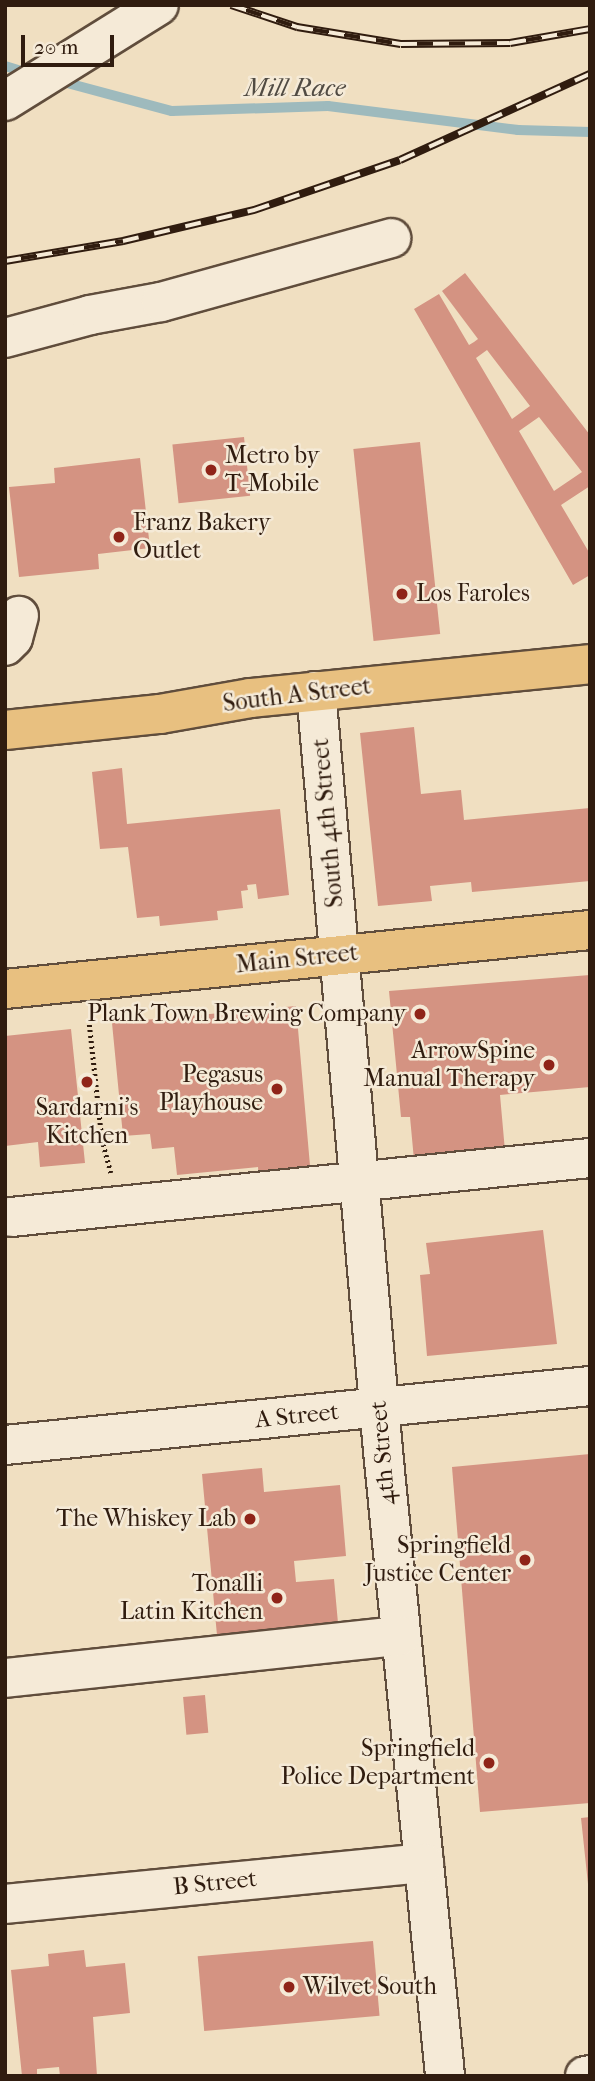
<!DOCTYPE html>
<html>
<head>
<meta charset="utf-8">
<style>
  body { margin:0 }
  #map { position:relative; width:595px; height:2081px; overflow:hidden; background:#f0dfc1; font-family:"IM FELL French Canon",serif }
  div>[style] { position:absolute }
  .stream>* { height:10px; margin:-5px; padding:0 5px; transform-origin:5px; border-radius:5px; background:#9ebabd }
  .building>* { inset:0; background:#d49382; transform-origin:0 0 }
  .path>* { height:4.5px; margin-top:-2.25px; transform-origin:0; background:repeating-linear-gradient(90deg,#301c0f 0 2px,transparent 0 5.5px) }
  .roads { filter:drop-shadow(2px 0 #604d3c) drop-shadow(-2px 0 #604d3c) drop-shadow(0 2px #604d3c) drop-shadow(0 -2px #604d3c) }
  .minor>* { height:38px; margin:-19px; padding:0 19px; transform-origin:19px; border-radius:19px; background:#f5ead7 }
  .major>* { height:38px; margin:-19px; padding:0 19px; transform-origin:19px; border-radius:19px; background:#e8c080 }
  .rail>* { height:8px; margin-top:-4px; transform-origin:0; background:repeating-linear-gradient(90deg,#f5ead7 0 16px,#301c0f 0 32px); box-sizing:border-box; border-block:2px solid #301c0f }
  .dots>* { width:19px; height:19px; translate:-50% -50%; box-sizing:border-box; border:4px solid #f5ead7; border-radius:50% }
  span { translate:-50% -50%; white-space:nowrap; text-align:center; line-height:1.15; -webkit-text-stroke:5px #f5ead7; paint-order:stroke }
  .poi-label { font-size:24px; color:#301c0f }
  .left { translate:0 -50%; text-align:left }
  .right { translate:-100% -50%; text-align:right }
  .street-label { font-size:24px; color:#301c0f }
  .water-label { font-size:26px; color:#514b43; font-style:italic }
  .frame { position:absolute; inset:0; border:7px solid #301c0f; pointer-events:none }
  .scale { position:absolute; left:21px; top:35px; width:93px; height:32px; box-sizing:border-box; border:4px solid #301c0f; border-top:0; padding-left:9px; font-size:21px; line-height:24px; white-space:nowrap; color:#301c0f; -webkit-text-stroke:5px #f5ead7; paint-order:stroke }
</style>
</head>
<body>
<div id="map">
  <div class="stream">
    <i style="left:5px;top:66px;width:24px;rotate:17deg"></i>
    <i style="left:56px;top:80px;width:120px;rotate:15deg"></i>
    <i style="left:172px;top:111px;width:156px;rotate:-1.8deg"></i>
    <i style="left:328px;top:106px;width:192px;rotate:7.2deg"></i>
    <i style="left:518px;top:130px;width:72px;rotate:1.6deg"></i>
  </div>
  <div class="building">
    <i style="clip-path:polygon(evenodd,465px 273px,590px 435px,590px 486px,561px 505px,590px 554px,590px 575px,573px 585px,414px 309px,439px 294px,469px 345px,474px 342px,478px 339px,442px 291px,465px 273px,487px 350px,530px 406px,512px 419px,476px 358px,487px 350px,465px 273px,539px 417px,582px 472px,554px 491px,519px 431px,539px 417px)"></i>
    <i style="left:244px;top:437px;width:59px;height:72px;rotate:84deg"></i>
    <i style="left:420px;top:442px;width:193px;height:67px;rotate:84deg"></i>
    <i style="clip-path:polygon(140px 458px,150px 548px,98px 554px,99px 569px,19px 577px,9px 487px,55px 483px,54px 468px)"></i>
    <i style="clip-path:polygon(414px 727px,421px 794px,461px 790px,464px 820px,590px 808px,590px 881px,472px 892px,471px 882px,430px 886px,432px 901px,378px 906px,360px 733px)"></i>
    <i style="clip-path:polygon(122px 768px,127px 824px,280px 809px,289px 895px,258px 899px,256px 884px,247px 885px,248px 890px,241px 891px,243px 908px,217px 911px,218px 920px,160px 926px,159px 916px,137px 918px,128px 847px,100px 849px,92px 772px)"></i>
    <i style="clip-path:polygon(590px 975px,590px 1087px,500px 1095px,505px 1151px,414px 1160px,410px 1117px,401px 1117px,389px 991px)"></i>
    <i style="clip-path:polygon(296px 1006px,311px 1177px,259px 1182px,258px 1167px,177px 1175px,174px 1147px,152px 1149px,150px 1134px,123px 1136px,112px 1023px)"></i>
    <i style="clip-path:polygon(71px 1029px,85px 1163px,40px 1167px,38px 1142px,5px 1146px,5px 1036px)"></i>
    <i style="clip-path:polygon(543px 1230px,557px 1344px,427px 1356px,420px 1275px,430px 1274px,426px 1243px)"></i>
    <i style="clip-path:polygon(590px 1454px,590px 1803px,480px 1812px,452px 1467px)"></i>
    <i style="clip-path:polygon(262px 1468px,264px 1492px,340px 1485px,346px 1556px,294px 1561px,296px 1582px,334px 1579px,339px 1634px,218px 1646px,202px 1474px)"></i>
    <i style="left:205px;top:1695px;width:38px;height:22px;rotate:85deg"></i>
    <i style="clip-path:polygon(590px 1817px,590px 1884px,588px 1884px,581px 1818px)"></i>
    <i style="left:373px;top:1941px;width:75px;height:176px;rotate:85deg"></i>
    <i style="clip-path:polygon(84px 1950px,86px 1967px,125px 1963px,130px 2013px,93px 2017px,97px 2076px,60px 2076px,59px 2067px,37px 2069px,37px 2076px,22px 2076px,11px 1970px,49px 1966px,48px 1954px)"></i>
  </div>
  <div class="path">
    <i style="left:89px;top:1019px;width:121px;rotate:83.8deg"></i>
    <i style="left:102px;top:1139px;width:35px;rotate:75deg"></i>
  </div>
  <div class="roads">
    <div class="minor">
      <i style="left:5px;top:101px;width:181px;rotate:-31.9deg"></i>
      <i style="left:5px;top:338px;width:88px;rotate:-15.1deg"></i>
      <i style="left:90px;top:315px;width:72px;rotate:-10.4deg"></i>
      <i style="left:161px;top:302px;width:239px;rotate:-15.5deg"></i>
      <i style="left:5px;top:646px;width:11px;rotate:-45deg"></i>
      <i style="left:13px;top:638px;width:23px;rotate:-75deg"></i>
      <i style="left:316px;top:691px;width:763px;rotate:84.96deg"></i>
      <i style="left:383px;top:1451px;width:628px;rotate:84.33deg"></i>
      <i style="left:11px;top:1217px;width:582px;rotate:-5.82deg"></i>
      <i style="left:5px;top:1445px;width:588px;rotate:-5.76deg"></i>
      <i style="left:5px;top:1678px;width:398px;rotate:-6.1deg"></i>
      <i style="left:5px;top:1904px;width:421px;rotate:-5.6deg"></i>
      <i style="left:585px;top:2076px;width:5px;rotate:-11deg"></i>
    </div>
    <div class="major">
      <i style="left:5px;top:730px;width:156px;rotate:-5.9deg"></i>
      <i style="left:160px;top:714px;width:92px;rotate:-10deg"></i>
      <i style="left:251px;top:698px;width:341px;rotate:-5.7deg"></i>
      <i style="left:5px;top:989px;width:588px;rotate:-5.76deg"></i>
    </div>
  </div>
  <div class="rail">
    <i style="left:231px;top:5px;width:70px;rotate:18.4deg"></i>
    <i style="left:297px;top:27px;width:105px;rotate:9.3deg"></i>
    <i style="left:401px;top:44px;width:109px;rotate:-0.5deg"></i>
    <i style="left:510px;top:43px;width:81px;rotate:-9.9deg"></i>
    <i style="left:5px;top:261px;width:120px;rotate:-9.6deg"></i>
    <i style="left:123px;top:241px;width:135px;rotate:-13.3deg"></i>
    <i style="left:254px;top:210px;width:154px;rotate:-18.9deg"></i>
    <i style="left:400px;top:160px;width:209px;rotate:-24.4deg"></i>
  </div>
  <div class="dots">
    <i style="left:211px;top:470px;background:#8f2418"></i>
    <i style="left:119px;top:537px;background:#8f2418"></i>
    <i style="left:402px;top:594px;background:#8f2418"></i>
    <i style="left:420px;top:1014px;background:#8f2418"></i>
    <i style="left:549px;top:1065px;background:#8f2418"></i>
    <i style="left:87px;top:1082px;background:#8f2418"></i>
    <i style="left:277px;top:1089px;background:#8f2418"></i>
    <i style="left:250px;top:1519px;background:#8f2418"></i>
    <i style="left:525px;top:1560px;background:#8f2418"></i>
    <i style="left:277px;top:1598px;background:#8f2418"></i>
    <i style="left:489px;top:1763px;background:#8f2418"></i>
    <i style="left:289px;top:1987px;background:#8f2418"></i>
  </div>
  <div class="poi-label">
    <span class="left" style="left:225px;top:470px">Metro by<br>T-Mobile</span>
    <span class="left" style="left:133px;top:537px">Franz Bakery<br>Outlet</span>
    <span class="left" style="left:416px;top:594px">Los Faroles</span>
    <span class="right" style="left:406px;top:1014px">Plank Town Brewing Company</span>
    <span class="right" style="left:535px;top:1065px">ArrowSpine<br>Manual Therapy</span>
    <span class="right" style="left:263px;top:1089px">Pegasus<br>Playhouse</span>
    <span style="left:87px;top:1122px">Sardarni's<br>Kitchen</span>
    <span class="right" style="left:236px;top:1519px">The Whiskey Lab</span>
    <span class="right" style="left:511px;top:1560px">Springfield<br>Justice Center</span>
    <span class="right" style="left:263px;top:1598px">Tonalli<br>Latin Kitchen</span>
    <span class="right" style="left:475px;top:1763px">Springfield<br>Police Department</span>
    <span class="left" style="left:303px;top:1987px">Wilvet South</span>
  </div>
  <div class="street-label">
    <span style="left:297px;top:695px;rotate:-7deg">South A Street</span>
    <span style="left:328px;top:823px;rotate:-95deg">South 4th Street</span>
    <span style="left:297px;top:959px;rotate:-6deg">Main Street</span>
    <span style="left:297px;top:1416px;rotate:-6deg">A Street</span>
    <span style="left:383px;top:1453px;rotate:-95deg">4th Street</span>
    <span style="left:215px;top:1883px;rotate:-6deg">B Street</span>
  </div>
  <div class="water-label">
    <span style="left:295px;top:88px">Mill Race</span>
  </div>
  <div class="frame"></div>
  <div class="scale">20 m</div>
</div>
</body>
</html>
